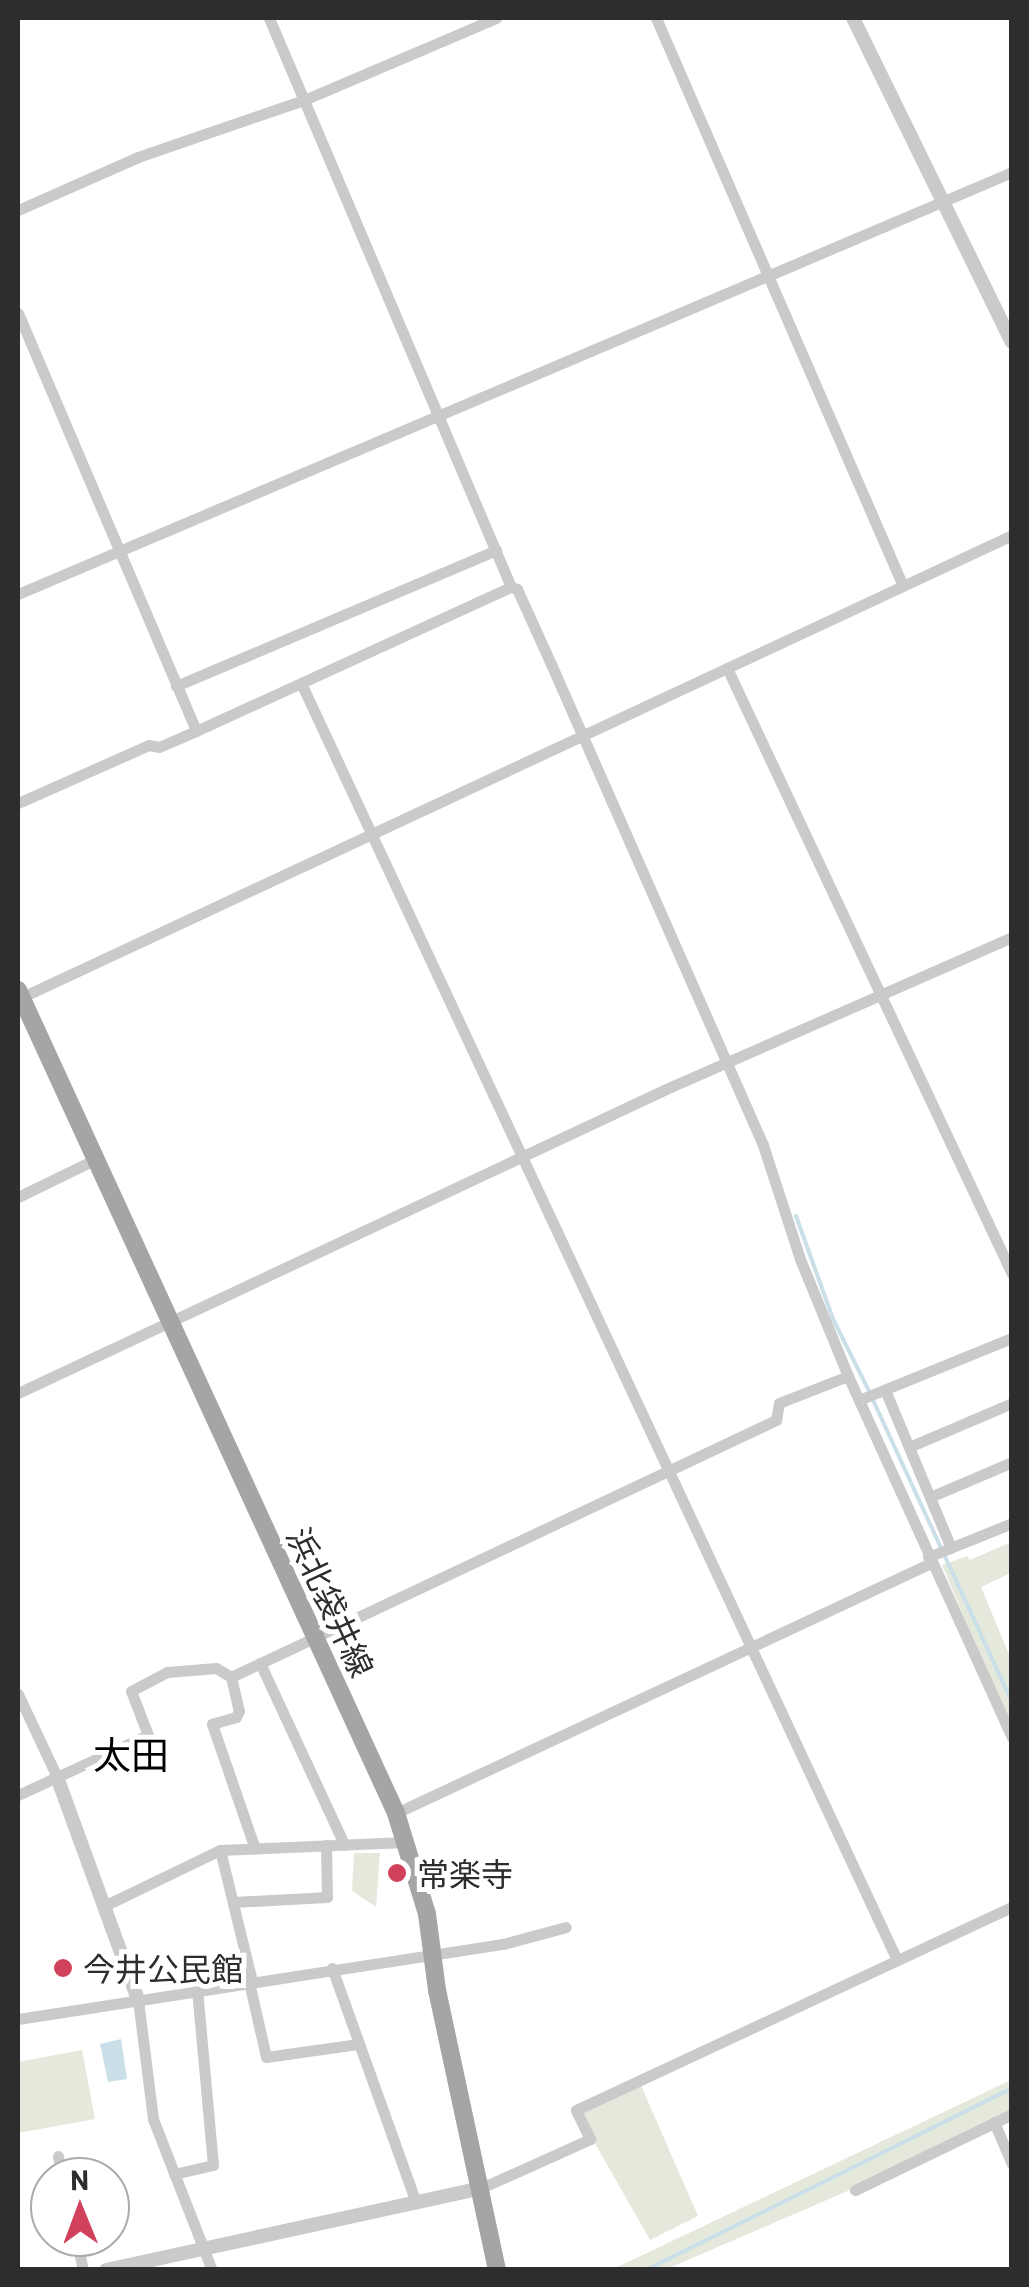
<!DOCTYPE html>
<html>
<head>
<meta charset="utf-8">
<style>
  body { margin:0 }
  #map { position:relative; width:1029px; height:2287px; overflow:hidden; background:#fff; font-family:Barlow,"Noto Sans JP",sans-serif }
  div>[style] { position:absolute }
  .green>* { inset:0; background:#e5e9dc }
  .water>* { inset:0; background:#cadfe7 }
  .stream>* { height:4px; margin:-2px; padding:0 2px; transform-origin:2px; border-radius:2px; background:#cadfe7 }
  .minor>* { height:11px; margin:-5.5px; padding:0 5.5px; transform-origin:5.5px; border-radius:5.5px; background:#cacaca }
  .tertiary>* { height:14px; margin:-7px; padding:0 7px; transform-origin:7px; border-radius:7px; background:#cacaca }
  .primary>* { height:18px; margin:-9px; padding:0 9px; transform-origin:9px; border-radius:9px; background:#a5a5a5 }
  .dots>* { width:28px; height:28px; translate:-50% -50%; box-sizing:border-box; border:5px solid #fff; border-radius:50% }
  span { translate:-50% -50%; white-space:nowrap; text-align:center; line-height:1.15; -webkit-text-stroke:10px #fff; paint-order:stroke }
  .street-label { font-size:32px; color:#2d2d2d }
  .poi-label { font-size:32px; color:#2d2d2d }
  .left { translate:0 -50%; text-align:left }
  .quarter-label { font-size:38px; color:#000 }
  .frame { position:absolute; inset:0; border:20px solid #2d2d2d; pointer-events:none }
  .north { position:absolute; left:30px; top:2157px; width:100px; height:100px; box-sizing:border-box; background:#fff; border:2px solid #ababab; border-radius:50%; rotate:359deg; font-size:28px; font-weight:700; line-height:40px; text-align:center; color:#2d2d2d }
  .north::after { content:''; display:block; margin:auto; width:35px; height:45px; background:#d2415c; clip-path:polygon(50% 0,100% 100%,50% 72%,0 100%) }
</style>
</head>
<body>
<div id="map">
  <div class="green">
    <i style="clip-path:polygon(1011px 1542px,1011px 1573px,981px 1587px,1011px 1659px,1011px 1729px,942px 1565px,967px 1556px,970px 1560px)"></i>
    <i style="clip-path:polygon(354px 1853px,380px 1853px,376px 1907px,352px 1891px)"></i>
    <i style="clip-path:polygon(82px 2050px,95px 2119px,18px 2133px,18px 2062px)"></i>
    <i style="clip-path:polygon(1011px 2080px,1011px 2116px,917px 2161px,667px 2269px,611px 2270px)"></i>
    <i style="clip-path:polygon(639px 2081px,698px 2216px,650px 2240px,576px 2110px)"></i>
  </div>
  <div class="water">
    <i style="clip-path:polygon(121px 2039px,127px 2079px,108px 2082px,100px 2044px)"></i>
  </div>
  <div class="stream">
    <i style="left:796px;top:1216px;width:109px;rotate:70.2deg"></i>
    <i style="left:833px;top:1319px;width:80px;rotate:63.4deg"></i>
    <i style="left:873px;top:1400px;width:332px;rotate:65.3deg"></i>
    <i style="left:646px;top:2270px;width:409px;rotate:-26.4deg"></i>
  </div>
  <div class="minor">
    <i style="left:269px;top:18px;width:618px;rotate:66.96deg"></i>
    <i style="left:511px;top:587px;width:6px;rotate:18deg"></i>
    <i style="left:517px;top:589px;width:82px;rotate:65.6deg"></i>
    <i style="left:551px;top:664px;width:526px;rotate:66.21deg"></i>
    <i style="left:763px;top:1145px;width:120px;rotate:72deg"></i>
    <i style="left:800px;top:1259px;width:126px;rotate:67.7deg"></i>
    <i style="left:848px;top:1376px;width:397px;rotate:65.6deg"></i>
    <i style="left:656px;top:18px;width:619px;rotate:66.5deg"></i>
    <i style="left:18px;top:210px;width:131px;rotate:-23.8deg"></i>
    <i style="left:138px;top:157px;width:176px;rotate:-19deg"></i>
    <i style="left:304px;top:100px;width:209px;rotate:-23.1deg"></i>
    <i style="left:18px;top:313px;width:454px;rotate:66.9deg"></i>
    <i style="left:18px;top:594px;width:1080px;rotate:-23deg"></i>
    <i style="left:727px;top:668px;width:670px;rotate:64.81deg"></i>
    <i style="left:301px;top:683px;width:1409px;rotate:64.98deg"></i>
    <i style="left:176px;top:686px;width:348px;rotate:-23deg"></i>
    <i style="left:18px;top:803px;width:143px;rotate:-23.9deg"></i>
    <i style="left:149px;top:745px;width:10px;rotate:11deg"></i>
    <i style="left:159px;top:747px;width:40px;rotate:-23.4deg"></i>
    <i style="left:196px;top:731px;width:346px;rotate:-24.6deg"></i>
    <i style="left:18px;top:999px;width:1097px;rotate:-25.02deg"></i>
    <i style="left:18px;top:1197px;width:85px;rotate:-26deg"></i>
    <i style="left:885px;top:1390px;width:171px;rotate:67.3deg"></i>
    <i style="left:18px;top:1393px;width:716px;rotate:-25.13deg"></i>
    <i style="left:666px;top:1089px;width:378px;rotate:-23.7deg"></i>
    <i style="left:859px;top:1400px;width:165px;rotate:-22.1deg"></i>
    <i style="left:909px;top:1447px;width:112px;rotate:-23.1deg"></i>
    <i style="left:930px;top:1497px;width:89px;rotate:-23.1deg"></i>
    <i style="left:928px;top:1557px;width:91px;rotate:-22deg"></i>
    <i style="left:260px;top:1663px;width:200px;rotate:65.1deg"></i>
    <i style="left:231px;top:1677px;width:603px;rotate:-25.25deg"></i>
    <i style="left:776px;top:1420px;width:17px;rotate:-80deg"></i>
    <i style="left:779px;top:1403px;width:74px;rotate:-21.4deg"></i>
    <i style="left:18px;top:1694px;width:92px;rotate:64.8deg"></i>
    <i style="left:18px;top:1795px;width:143px;rotate:-24.8deg"></i>
    <i style="left:148px;top:1735px;width:47px;rotate:-111.1deg"></i>
    <i style="left:131px;top:1691px;width:41px;rotate:-27.8deg"></i>
    <i style="left:167px;top:1672px;width:49px;rotate:-4.7deg"></i>
    <i style="left:216px;top:1668px;width:17px;rotate:31deg"></i>
    <i style="left:231px;top:1677px;width:35px;rotate:77deg"></i>
    <i style="left:239px;top:1711px;width:7px;rotate:117deg"></i>
    <i style="left:236px;top:1717px;width:25px;rotate:164deg"></i>
    <i style="left:212px;top:1724px;width:132px;rotate:71deg"></i>
    <i style="left:396px;top:1813px;width:591px;rotate:-25.05deg"></i>
    <i style="left:220px;top:1850px;width:135px;rotate:76.3deg"></i>
    <i style="left:233px;top:1902px;width:94px;rotate:-3deg"></i>
    <i style="left:327px;top:1897px;width:52px;rotate:-91.1deg"></i>
    <i style="left:104px;top:1906px;width:129px;rotate:-25.8deg"></i>
    <i style="left:220px;top:1850px;width:186px;rotate:-2.5deg"></i>
    <i style="left:332px;top:1968px;width:250px;rotate:70.3deg"></i>
    <i style="left:249px;top:1982px;width:77px;rotate:77.2deg"></i>
    <i style="left:266px;top:2057px;width:94px;rotate:-8deg"></i>
    <i style="left:138px;top:2000px;width:120px;rotate:82.8deg"></i>
    <i style="left:153px;top:2119px;width:162px;rotate:68.7deg"></i>
    <i style="left:18px;top:2019px;width:491px;rotate:-8.8deg"></i>
    <i style="left:503px;top:1944px;width:65px;rotate:-15.1deg"></i>
    <i style="left:994px;top:2122px;width:46px;rotate:66.8deg"></i>
    <i style="left:58px;top:2156px;width:21px;rotate:79deg"></i>
    <i style="left:174px;top:2174px;width:40px;rotate:-13deg"></i>
    <i style="left:213px;top:2165px;width:176px;rotate:-95.2deg"></i>
    <i style="left:479px;top:2189px;width:122px;rotate:-24.2deg"></i>
    <i style="left:590px;top:2139px;width:32px;rotate:-116deg"></i>
    <i style="left:576px;top:2110px;width:481px;rotate:-25deg"></i>
    <i style="left:855px;top:2190px;width:174px;rotate:-25.8deg"></i>
    <i style="left:76px;top:2237px;width:34px;rotate:78deg"></i>
  </div>
  <div class="tertiary">
    <i style="left:853px;top:18px;width:361px;rotate:63.9deg"></i>
    <i style="left:57px;top:1777px;width:237px;rotate:70deg"></i>
    <i style="left:106px;top:2270px;width:382px;rotate:-12.3deg"></i>
  </div>
  <div class="primary">
    <i style="left:18px;top:990px;width:906px;rotate:65.33deg"></i>
    <i style="left:396px;top:1813px;width:106px;rotate:72.9deg"></i>
    <i style="left:427px;top:1914px;width:77px;rotate:82.5deg"></i>
    <i style="left:437px;top:1990px;width:286px;rotate:77.9deg"></i>
  </div>
  <div class="dots">
    <i style="left:397px;top:1873px;background:#d2415c"></i>
    <i style="left:63px;top:1968px;background:#d2415c"></i>
  </div>
  <div class="street-label">
    <span style="left:331px;top:1602px;rotate:65deg">浜北袋井線</span>
  </div>
  <div class="poi-label">
    <span class="left" style="left:417px;top:1873px">常楽寺</span>
    <span class="left" style="left:83px;top:1968px">今井公民館</span>
  </div>
  <div class="quarter-label">
    <span style="left:131px;top:1755px">太田</span>
  </div>
  <div class="frame"></div>
  <div class="north">N</div>
</div>
</body>
</html>
